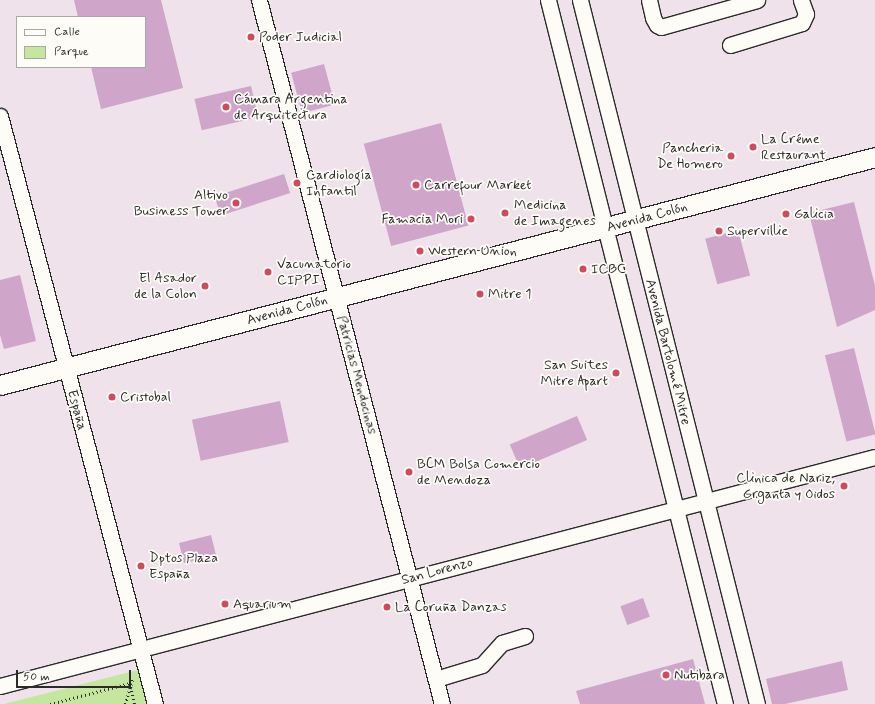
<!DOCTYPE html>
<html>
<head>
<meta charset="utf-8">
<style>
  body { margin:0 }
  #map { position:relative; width:875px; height:704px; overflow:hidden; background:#efe2ea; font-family:Mynerve,sans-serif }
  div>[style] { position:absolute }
  .green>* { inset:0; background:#c4e69f }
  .building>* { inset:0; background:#cfa5ca; transform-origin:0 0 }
  .path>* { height:2.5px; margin-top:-1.25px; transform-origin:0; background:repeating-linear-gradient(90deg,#2b2b2b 0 1px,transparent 0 4px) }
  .roads { filter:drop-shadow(1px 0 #2b2b2b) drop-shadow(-1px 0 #2b2b2b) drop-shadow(0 1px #2b2b2b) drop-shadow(0 -1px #2b2b2b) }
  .minor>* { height:15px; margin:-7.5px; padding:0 7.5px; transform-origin:7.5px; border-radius:7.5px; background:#fdfcf7 }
  .major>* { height:19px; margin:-9.5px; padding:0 9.5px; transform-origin:9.5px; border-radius:9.5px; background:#fdfcf7 }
  .dots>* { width:11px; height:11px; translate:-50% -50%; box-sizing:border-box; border:2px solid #fdfcf7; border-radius:50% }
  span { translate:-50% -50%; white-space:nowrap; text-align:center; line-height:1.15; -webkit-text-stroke:3.5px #fdfcf7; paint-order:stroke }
  .poi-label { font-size:14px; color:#2b2b2b }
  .left { translate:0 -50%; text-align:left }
  .right { translate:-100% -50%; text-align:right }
  .street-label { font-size:14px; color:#2b2b2b }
  .legend { position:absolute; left:16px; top:16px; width:130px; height:52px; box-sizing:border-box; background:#fdfcf7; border:1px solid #a9a8a5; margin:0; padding:5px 7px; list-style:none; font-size:12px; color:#2b2b2b }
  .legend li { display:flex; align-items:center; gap:8px; height:20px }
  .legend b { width:20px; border:1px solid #a9a8a5 }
  .scale { position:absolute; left:16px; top:670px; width:115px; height:18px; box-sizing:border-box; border:2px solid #2b2b2b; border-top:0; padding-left:5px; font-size:12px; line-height:14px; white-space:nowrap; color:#2b2b2b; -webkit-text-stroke:3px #fdfcf7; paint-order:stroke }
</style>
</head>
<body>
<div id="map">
  <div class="green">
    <i style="clip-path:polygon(138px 670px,146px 704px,4px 704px)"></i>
  </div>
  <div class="building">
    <i style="clip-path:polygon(74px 0,161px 0,183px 88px,101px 109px,91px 67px,145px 67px,145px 17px,78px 17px)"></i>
    <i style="left:324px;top:64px;width:42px;height:34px;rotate:75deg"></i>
    <i style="left:251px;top:86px;width:32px;height:58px;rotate:77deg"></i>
    <i style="left:441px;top:123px;width:106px;height:80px;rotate:75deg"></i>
    <i style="left:284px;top:174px;width:20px;height:73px;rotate:72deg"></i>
    <i style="clip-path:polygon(854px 202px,875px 286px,875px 310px,837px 327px,809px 213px)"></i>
    <i style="left:738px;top:230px;width:47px;height:34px;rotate:75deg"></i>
    <i style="clip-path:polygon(20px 275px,36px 341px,4px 349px,0 335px,0 280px)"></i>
    <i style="left:854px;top:348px;width:89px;height:30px;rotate:76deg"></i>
    <i style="left:280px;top:401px;width:42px;height:90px;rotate:78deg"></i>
    <i style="left:577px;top:416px;width:26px;height:73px;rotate:67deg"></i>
    <i style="left:211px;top:535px;width:21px;height:33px;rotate:76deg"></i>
    <i style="left:643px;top:598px;width:20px;height:24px;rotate:70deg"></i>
    <i style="clip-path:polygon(693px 659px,705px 704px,580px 704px,576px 691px)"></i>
    <i style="clip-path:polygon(842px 661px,848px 690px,785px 704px,772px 704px,766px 679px)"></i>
  </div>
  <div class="path">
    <i style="left:50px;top:704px;width:83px;rotate:-14.7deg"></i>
    <i style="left:130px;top:683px;width:22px;rotate:77deg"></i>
    <i style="left:125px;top:704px;width:27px;rotate:-73deg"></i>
  </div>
  <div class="roads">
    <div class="minor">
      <i style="left:259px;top:0;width:727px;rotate:75.43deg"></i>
      <i style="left:548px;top:0;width:726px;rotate:75.89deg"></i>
      <i style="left:580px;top:0;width:726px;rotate:75.89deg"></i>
      <i style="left:649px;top:0;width:18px;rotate:77deg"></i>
      <i style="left:653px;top:18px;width:8px;rotate:60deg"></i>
      <i style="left:657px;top:25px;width:4px;rotate:27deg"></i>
      <i style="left:661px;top:27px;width:100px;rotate:-15.7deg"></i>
      <i style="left:730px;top:45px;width:75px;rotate:-17deg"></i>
      <i style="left:802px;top:23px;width:10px;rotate:-66deg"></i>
      <i style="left:806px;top:14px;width:15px;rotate:-110deg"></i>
      <i style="left:0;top:116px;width:608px;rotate:75.23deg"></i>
      <i style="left:436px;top:679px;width:48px;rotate:-16.9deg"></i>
      <i style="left:482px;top:665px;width:30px;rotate:-48deg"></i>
      <i style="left:502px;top:643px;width:24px;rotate:-17deg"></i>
      <i style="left:0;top:686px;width:904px;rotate:-14.67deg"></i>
    </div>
    <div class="major">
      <i style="left:0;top:385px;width:904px;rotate:-14.6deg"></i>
    </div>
  </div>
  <div class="dots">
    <i style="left:251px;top:37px;background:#d1495b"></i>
    <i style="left:226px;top:107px;background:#d1495b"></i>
    <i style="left:753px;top:147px;background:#d1495b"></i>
    <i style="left:731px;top:156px;background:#d1495b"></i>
    <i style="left:297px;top:183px;background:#d1495b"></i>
    <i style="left:416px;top:185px;background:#d1495b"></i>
    <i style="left:236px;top:203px;background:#d1495b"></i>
    <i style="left:505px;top:213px;background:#d1495b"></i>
    <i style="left:786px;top:214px;background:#d1495b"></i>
    <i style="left:471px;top:219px;background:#d1495b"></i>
    <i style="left:719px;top:231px;background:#d1495b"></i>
    <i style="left:420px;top:251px;background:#d1495b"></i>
    <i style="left:583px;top:269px;background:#d1495b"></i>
    <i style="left:268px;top:272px;background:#d1495b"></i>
    <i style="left:205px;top:286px;background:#d1495b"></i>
    <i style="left:480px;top:294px;background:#d1495b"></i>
    <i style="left:616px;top:373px;background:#d1495b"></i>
    <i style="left:112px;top:397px;background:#d1495b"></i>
    <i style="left:409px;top:472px;background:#d1495b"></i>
    <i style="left:844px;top:486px;background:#d1495b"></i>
    <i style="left:141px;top:566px;background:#d1495b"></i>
    <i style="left:225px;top:604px;background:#d1495b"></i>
    <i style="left:387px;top:607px;background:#d1495b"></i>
    <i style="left:666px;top:675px;background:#d1495b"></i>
  </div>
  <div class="poi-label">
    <span class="left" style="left:259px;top:37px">Poder Judicial</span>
    <span class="left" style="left:234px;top:107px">Cámara Argentina<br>de Arquitectura</span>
    <span class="left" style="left:761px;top:147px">La Créme<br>Restaurant</span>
    <span class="right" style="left:723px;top:156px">Pancheria<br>De Homero</span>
    <span class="left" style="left:306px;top:183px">Cardiología<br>Infantil</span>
    <span class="left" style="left:424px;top:185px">Carrefour Market</span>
    <span class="right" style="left:228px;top:203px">Altivo<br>Business Tower</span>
    <span class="left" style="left:514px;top:213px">Medicina<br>de Imagenes</span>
    <span class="left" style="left:794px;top:214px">Galicia</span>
    <span class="right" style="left:463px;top:219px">Famacia Mori</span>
    <span class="left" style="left:727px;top:231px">Supervillie</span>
    <span class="left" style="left:428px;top:251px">Western Union</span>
    <span class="left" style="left:277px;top:272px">Vacunatorio<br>CIPPI</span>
    <span class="left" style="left:591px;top:269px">ICBC</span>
    <span class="right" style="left:197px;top:286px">El Asador<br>de la Colon</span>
    <span class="left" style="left:488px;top:294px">Mitre 1</span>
    <span class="right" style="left:608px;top:373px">San Suites<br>Mitre Apart</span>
    <span class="left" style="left:120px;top:397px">Cristobal</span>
    <span class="left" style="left:417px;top:472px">BCM Bolsa Comercio<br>de Mendoza</span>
    <span class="right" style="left:835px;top:486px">Clinica de Nariz,<br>Grganta y Oidos</span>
    <span class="left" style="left:149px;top:566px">Dptos Plaza<br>España</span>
    <span class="left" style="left:233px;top:604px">Aquarium</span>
    <span class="left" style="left:395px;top:607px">La Coruña Danzas</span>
    <span class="left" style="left:674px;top:675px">Nutibara</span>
  </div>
  <div class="street-label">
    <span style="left:647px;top:217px;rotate:-15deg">Avenida Colón</span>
    <span style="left:287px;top:310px;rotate:-15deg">Avenida Colón</span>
    <span style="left:668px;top:352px;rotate:76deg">Avenida Bartolomé Mitre</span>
    <span style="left:357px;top:375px;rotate:75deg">Patricias Mendocinas</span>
    <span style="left:77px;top:410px;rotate:75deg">España</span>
    <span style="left:437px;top:571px;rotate:-15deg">San Lorenzo</span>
  </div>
  <ul class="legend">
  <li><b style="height:5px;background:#fdfcf7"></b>Calle</li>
  <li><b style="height:11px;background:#c4e69f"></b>Parque</li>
  </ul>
  <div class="scale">50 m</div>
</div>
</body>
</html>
